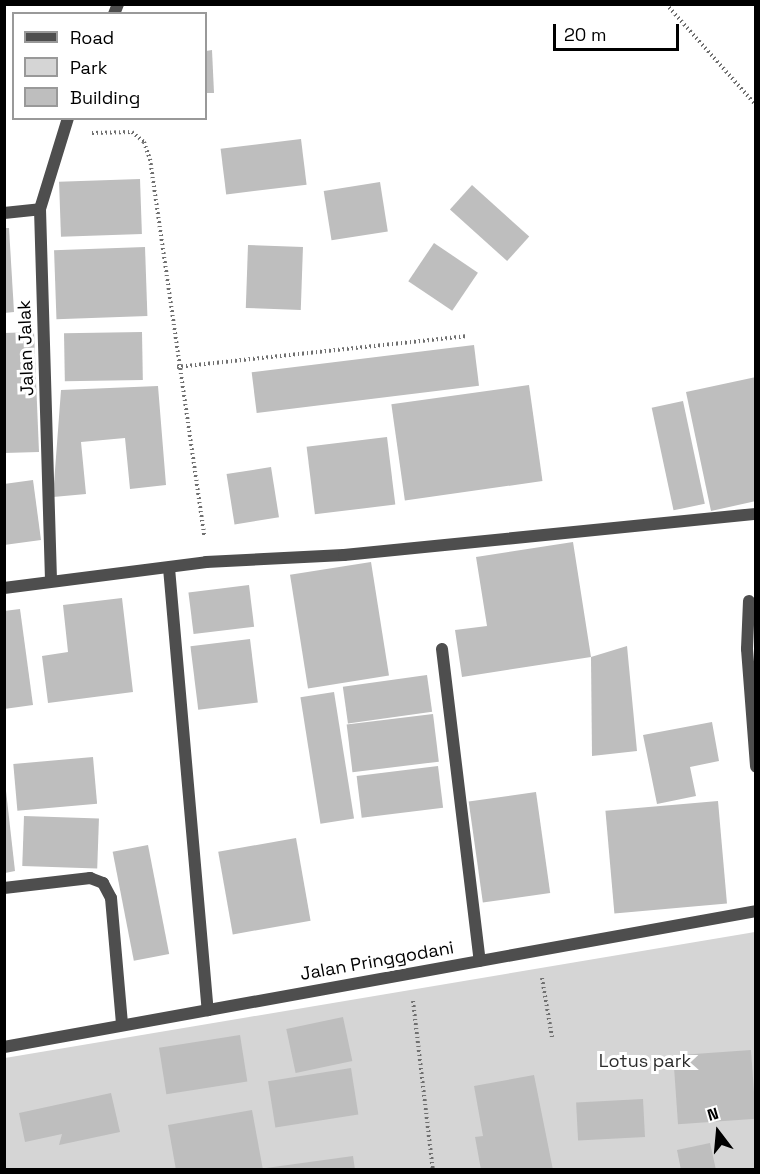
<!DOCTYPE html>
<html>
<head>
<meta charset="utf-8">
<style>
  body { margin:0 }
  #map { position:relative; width:760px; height:1174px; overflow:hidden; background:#fff; font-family:"Space Grotesk",sans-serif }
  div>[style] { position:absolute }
  .green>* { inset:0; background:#d5d5d5 }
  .building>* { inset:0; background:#bebebe; transform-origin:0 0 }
  .path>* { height:4px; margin-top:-2px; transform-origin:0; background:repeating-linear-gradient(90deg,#707070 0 1.5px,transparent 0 4.5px) }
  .street>* { height:12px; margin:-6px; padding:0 6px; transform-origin:6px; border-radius:6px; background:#4e4e4e }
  span { translate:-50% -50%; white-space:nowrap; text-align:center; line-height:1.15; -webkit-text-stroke:6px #fff; paint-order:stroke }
  .street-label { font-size:18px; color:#000 }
  .park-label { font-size:18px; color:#2c2c2c }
  .frame { position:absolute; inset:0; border:6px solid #000; pointer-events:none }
  .legend { position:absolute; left:12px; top:12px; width:195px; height:108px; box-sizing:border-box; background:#fff; border:2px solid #999; margin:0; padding:8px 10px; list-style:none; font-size:18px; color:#000 }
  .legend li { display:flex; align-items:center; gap:12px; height:30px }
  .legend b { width:30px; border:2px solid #999 }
  .north { position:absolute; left:688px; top:1102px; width:60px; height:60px; -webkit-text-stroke:4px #fff; paint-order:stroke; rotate:344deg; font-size:16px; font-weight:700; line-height:24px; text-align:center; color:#000 }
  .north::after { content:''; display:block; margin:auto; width:21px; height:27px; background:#000; clip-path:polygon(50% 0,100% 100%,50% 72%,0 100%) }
  .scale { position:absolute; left:553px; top:24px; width:126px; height:27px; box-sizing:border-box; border:3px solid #000; border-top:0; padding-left:8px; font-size:18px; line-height:21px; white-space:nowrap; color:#000; -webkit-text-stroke:4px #fff; paint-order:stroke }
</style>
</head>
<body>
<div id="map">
  <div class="green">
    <i style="clip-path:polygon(755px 932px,755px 1169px,5px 1170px,5px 1058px)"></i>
  </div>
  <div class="building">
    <i style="clip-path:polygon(212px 50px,214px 93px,206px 93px,206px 51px)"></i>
    <i style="left:301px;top:139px;width:46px;height:81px;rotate:83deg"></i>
    <i style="left:140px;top:179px;width:55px;height:81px;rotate:88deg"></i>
    <i style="left:380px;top:182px;width:50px;height:57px;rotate:81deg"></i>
    <i style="left:472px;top:185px;width:77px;height:33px;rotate:42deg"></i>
    <i style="clip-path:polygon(4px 228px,9px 228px,14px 312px,4px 313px)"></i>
    <i style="left:434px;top:243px;width:53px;height:46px;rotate:34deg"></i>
    <i style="left:248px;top:245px;width:55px;height:63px;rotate:2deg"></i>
    <i style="left:145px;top:247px;width:69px;height:91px;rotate:88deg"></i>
    <i style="clip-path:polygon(34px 332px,39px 452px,4px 453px,4px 333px)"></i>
    <i style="left:142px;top:332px;width:48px;height:78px;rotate:89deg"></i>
    <i style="left:474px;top:345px;width:41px;height:224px;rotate:83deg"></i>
    <i style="clip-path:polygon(756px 377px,756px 501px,711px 511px,686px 392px)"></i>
    <i style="left:529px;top:385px;width:97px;height:139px;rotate:82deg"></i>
    <i style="clip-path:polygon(158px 386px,166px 485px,130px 489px,125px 438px,81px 442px,86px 494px,53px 497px,61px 390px)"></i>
    <i style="left:683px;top:401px;width:105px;height:32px;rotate:78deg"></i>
    <i style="left:387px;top:437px;width:68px;height:81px;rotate:83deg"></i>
    <i style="left:271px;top:467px;width:51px;height:45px;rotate:81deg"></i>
    <i style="clip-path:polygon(33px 480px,41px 540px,4px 545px,4px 484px)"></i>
    <i style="clip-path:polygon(573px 542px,591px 657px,462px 677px,455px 630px,487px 626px,476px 557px)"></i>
    <i style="left:371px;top:562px;width:115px;height:82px;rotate:81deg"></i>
    <i style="left:249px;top:585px;width:42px;height:61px;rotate:83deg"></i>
    <i style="clip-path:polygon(122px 598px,133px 692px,48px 703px,42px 656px,68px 652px,63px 605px)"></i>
    <i style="clip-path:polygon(20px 609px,33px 705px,4px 709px,4px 611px)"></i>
    <i style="left:250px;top:639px;width:64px;height:60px;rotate:83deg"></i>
    <i style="clip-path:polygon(627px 646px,637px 751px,592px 756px,591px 657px)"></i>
    <i style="left:427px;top:675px;width:37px;height:85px;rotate:82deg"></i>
    <i style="left:334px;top:692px;width:128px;height:34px;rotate:81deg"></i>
    <i style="left:433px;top:714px;width:48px;height:87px;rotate:83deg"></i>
    <i style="clip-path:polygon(712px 722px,719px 761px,690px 767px,696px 796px,657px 804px,643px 735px)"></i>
    <i style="left:93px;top:757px;width:47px;height:80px;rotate:85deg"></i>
    <i style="left:438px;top:766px;width:42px;height:82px;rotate:83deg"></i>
    <i style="clip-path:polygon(5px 782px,15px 871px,5px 873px)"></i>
    <i style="left:536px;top:792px;width:102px;height:68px;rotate:82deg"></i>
    <i style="left:718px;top:801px;width:103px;height:113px;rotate:85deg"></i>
    <i style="left:24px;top:816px;width:75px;height:50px;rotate:2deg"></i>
    <i style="left:296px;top:838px;width:84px;height:79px;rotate:80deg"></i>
    <i style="left:148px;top:845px;width:111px;height:36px;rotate:79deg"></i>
    <i style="left:343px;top:1017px;width:45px;height:58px;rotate:78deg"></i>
    <i style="left:240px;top:1035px;width:47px;height:82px;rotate:81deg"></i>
    <i style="left:751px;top:1050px;width:69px;height:78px;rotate:86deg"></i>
    <i style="left:351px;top:1068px;width:47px;height:84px;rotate:81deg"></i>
    <i style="clip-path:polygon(534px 1075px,553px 1170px,481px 1170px,475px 1137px,483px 1136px,474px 1086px)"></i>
    <i style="clip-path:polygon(111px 1093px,120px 1132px,59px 1145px,62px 1134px,25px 1142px,19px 1113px)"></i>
    <i style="left:643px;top:1099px;width:38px;height:67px;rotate:87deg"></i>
    <i style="clip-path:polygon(252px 1110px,263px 1170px,176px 1170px,168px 1125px)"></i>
    <i style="clip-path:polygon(710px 1143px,716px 1170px,681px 1170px,677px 1150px)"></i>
    <i style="clip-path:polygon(353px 1156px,355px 1170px,266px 1170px,266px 1168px)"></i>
  </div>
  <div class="path">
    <i style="left:666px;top:4px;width:135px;rotate:48.3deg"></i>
    <i style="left:92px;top:133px;width:40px;rotate:-1.4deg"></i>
    <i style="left:132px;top:132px;width:16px;rotate:40deg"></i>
    <i style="left:144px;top:142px;width:18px;rotate:71deg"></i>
    <i style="left:150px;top:159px;width:381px;rotate:81.8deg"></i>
    <i style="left:177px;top:367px;width:290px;rotate:-6.1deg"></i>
    <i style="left:542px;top:978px;width:60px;rotate:80.4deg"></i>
    <i style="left:413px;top:1001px;width:170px;rotate:83.3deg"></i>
  </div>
  <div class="street">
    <i style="left:114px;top:14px;width:11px;rotate:-68deg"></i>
    <i style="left:4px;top:213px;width:36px;rotate:-6deg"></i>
    <i style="left:169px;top:568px;width:444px;rotate:85deg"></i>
    <i style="left:51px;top:580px;width:371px;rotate:-91.7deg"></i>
    <i style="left:40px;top:209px;width:95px;rotate:-72.9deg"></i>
    <i style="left:4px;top:588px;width:204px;rotate:-7.3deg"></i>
    <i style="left:206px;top:562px;width:138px;rotate:-2.9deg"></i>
    <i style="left:344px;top:555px;width:414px;rotate:-5.7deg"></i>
    <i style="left:749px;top:601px;width:48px;rotate:92.4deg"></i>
    <i style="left:747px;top:649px;width:118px;rotate:85.6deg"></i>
    <i style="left:442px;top:649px;width:314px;rotate:83.1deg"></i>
    <i style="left:4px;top:888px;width:87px;rotate:-6.6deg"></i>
    <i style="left:90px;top:878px;width:14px;rotate:21deg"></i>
    <i style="left:103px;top:883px;width:17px;rotate:62deg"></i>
    <i style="left:111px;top:898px;width:127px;rotate:85deg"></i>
    <i style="left:4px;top:1047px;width:764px;rotate:-10.25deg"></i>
  </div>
  <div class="street-label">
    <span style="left:26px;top:348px;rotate:-92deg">Jalan Jalak</span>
    <span style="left:377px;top:961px;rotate:-10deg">Jalan Pringgodani</span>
  </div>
  <div class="park-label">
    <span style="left:645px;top:1061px">Lotus park</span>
  </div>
  <div class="frame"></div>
  <ul class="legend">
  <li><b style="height:8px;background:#4e4e4e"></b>Road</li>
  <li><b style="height:16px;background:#d5d5d5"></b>Park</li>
  <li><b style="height:16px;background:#bebebe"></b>Building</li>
  </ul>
  <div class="north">N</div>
  <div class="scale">20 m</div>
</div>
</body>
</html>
